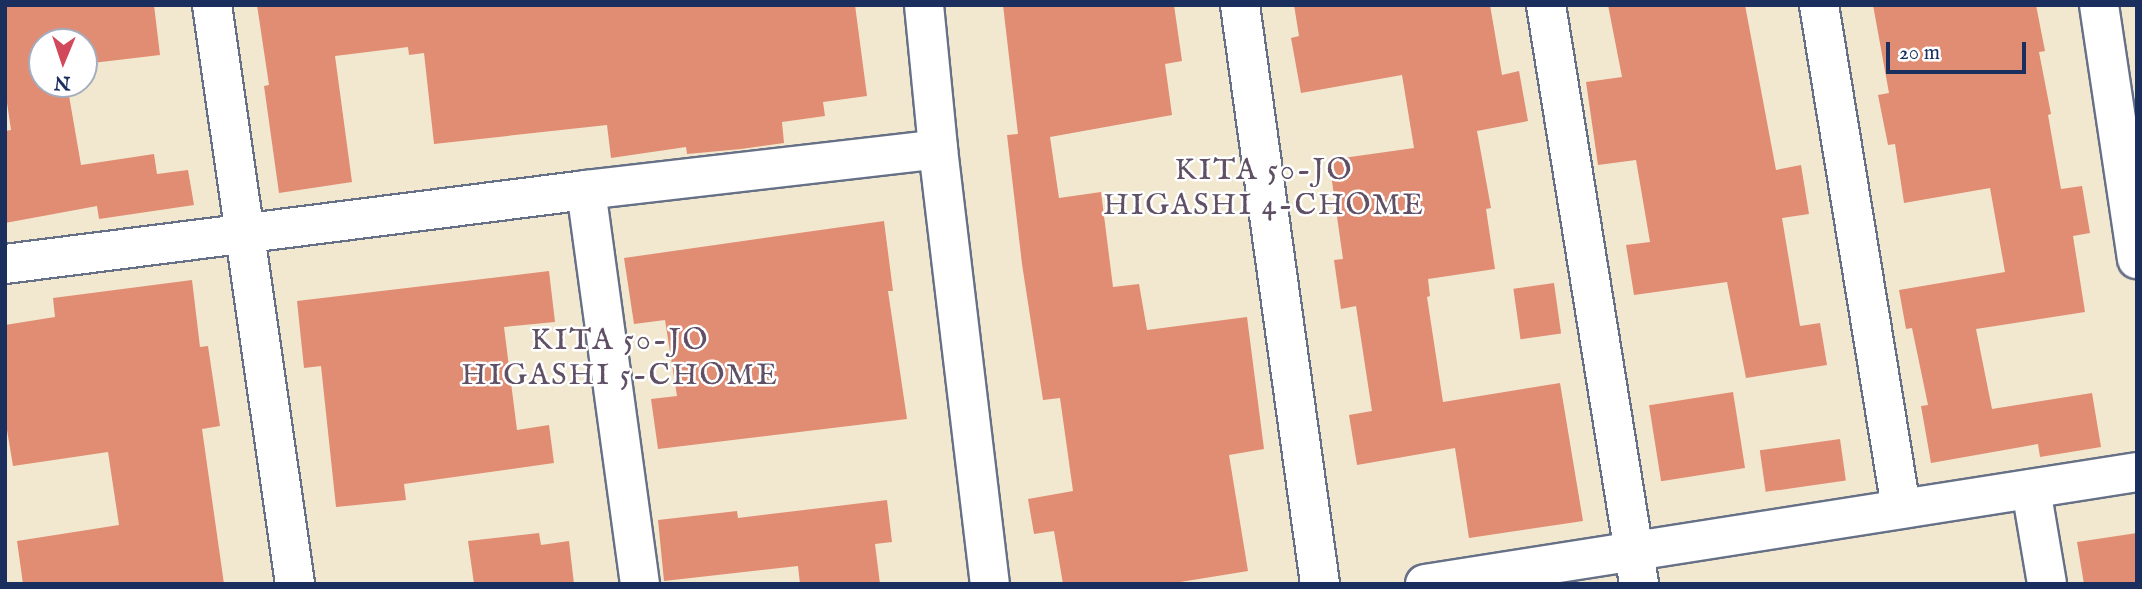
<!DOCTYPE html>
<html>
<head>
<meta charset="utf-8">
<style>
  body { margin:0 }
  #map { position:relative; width:2142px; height:589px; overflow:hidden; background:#f2e8cf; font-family:"IM FELL English",serif }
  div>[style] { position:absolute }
  .building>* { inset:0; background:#e08d73; transform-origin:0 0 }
  .roads { filter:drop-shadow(2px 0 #667086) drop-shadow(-2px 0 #667086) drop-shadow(0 2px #667086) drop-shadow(0 -2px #667086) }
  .minor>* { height:38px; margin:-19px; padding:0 19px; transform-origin:19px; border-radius:19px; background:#fff }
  span { translate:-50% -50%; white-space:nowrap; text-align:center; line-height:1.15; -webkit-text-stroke:5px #fff; paint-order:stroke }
  .neighbourhood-label { font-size:30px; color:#605065; letter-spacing:2px }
  .frame { position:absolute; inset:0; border:7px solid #1b2f5e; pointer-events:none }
  .north { position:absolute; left:28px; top:28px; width:70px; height:70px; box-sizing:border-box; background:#fff; border:2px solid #a4acbf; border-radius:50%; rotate:182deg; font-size:19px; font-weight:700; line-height:28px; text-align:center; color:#1b2f5e }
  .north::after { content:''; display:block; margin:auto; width:24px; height:32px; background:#d1495b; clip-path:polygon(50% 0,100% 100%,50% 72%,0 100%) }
  .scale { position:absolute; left:1886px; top:42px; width:140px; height:32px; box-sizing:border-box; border:4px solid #1b2f5e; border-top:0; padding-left:9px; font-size:21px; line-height:24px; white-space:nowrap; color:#1b2f5e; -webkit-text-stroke:5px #fff; paint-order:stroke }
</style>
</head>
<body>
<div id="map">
  <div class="building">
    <i style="clip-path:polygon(5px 5px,154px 5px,160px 55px,84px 64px,84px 42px,42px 42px,42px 84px,67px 84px,81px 165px,154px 154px,157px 174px,188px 170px,194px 205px,99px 219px,97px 206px,5px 223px,5px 131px,11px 130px,5px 89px)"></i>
    <i style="clip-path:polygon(257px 5px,855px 5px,867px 96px,823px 102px,825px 116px,782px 122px,784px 143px,741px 149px,687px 154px,686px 147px,611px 158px,607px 125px,434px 144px,424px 53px,409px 55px,408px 47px,335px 56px,352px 182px,279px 193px,264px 86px,269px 85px)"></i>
    <i style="clip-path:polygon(1003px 5px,1174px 5px,1182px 61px,1165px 64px,1172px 115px,1050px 137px,1059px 198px,1101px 192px,1113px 287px,1139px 284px,1147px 330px,1247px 317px,1264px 449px,1229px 455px,1248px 571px,1168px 584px,1063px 584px,1054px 531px,1034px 534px,1028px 499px,1073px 491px,1060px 398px,1043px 400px,1022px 264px,1007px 135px,1018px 134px)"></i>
    <i style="clip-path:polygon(1294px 5px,1490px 5px,1502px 75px,1519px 71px,1528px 121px,1477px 131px,1491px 208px,1486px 209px,1495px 269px,1428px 279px,1430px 296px,1427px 297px,1443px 402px,1560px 383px,1583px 521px,1469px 538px,1455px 448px,1357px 465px,1349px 415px,1372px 411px,1356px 306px,1341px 309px,1334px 260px,1343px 259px,1329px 160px,1414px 148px,1402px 75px,1301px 93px,1291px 38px,1299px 36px)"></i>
    <i style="clip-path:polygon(1608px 5px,1745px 5px,1776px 170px,1801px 165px,1809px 214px,1782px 218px,1800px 326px,1820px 323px,1827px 365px,1746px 378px,1727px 282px,1634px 295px,1626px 245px,1650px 242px,1636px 160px,1598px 165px,1586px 82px,1622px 77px)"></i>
    <i style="clip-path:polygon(1873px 5px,2036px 5px,2045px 51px,2039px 52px,2051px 114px,2048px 115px,2061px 189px,2082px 186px,2090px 233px,2073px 236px,2085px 312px,1976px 329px,1992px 409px,2092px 393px,2101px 447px,2040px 457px,2038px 444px,1931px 463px,1921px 406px,1928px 405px,1912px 328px,1906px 329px,1899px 290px,2005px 272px,1990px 188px,1904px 203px,1895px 144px,1888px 145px,1878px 95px,1889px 93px)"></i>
    <i style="clip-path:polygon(884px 221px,893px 291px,888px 291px,907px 419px,658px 449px,651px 399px,677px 396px,665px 320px,634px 324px,624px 258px)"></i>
    <i style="clip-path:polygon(549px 271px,555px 322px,504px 327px,517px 430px,549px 425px,554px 463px,404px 484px,406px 500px,336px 507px,321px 366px,304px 368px,297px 301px)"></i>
    <i style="clip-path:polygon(192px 280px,200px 347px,208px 346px,220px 426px,202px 429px,224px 584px,23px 584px,17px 541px,119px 525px,108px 452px,13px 466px,5px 418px,5px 325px,55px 317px,53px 298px)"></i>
    <i style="left:1554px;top:283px;width:51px;height:41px;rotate:82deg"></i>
    <i style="left:1733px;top:392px;width:77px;height:85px;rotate:81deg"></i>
    <i style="left:1840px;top:439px;width:42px;height:81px;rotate:82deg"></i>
    <i style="clip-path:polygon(887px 500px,892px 542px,875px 544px,880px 584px,800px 584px,798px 566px,664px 581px,658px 520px,737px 511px,738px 518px)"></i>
    <i style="clip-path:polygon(539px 533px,541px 545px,569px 541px,574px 584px,474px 584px,468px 541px)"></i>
    <i style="clip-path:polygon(2137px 533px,2137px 584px,2084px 584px,2077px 542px)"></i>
  </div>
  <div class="roads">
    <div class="minor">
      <i style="left:212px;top:5px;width:585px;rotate:81.84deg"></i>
      <i style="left:924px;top:5px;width:145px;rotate:84.4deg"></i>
      <i style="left:938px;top:149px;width:438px;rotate:83.2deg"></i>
      <i style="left:1240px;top:5px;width:585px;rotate:82.13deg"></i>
      <i style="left:1546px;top:5px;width:586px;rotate:80.87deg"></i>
      <i style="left:1819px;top:5px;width:510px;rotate:80.74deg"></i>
      <i style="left:2099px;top:5px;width:257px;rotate:81.5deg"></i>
      <i style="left:586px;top:190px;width:398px;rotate:82.2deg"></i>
      <i style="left:5px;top:264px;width:586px;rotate:-7.26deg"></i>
      <i style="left:586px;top:190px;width:354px;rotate:-6.6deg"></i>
      <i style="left:2031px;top:489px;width:96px;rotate:80.4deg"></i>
      <i style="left:1425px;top:584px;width:721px;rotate:-8.94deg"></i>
    </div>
  </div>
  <div class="neighbourhood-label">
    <span style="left:1264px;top:188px">KITA 50-JO<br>HIGASHI 4-CHOME</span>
    <span style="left:620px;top:358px">KITA 50-JO<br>HIGASHI 5-CHOME</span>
  </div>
  <div class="frame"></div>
  <div class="north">N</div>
  <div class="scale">20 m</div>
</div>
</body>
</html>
